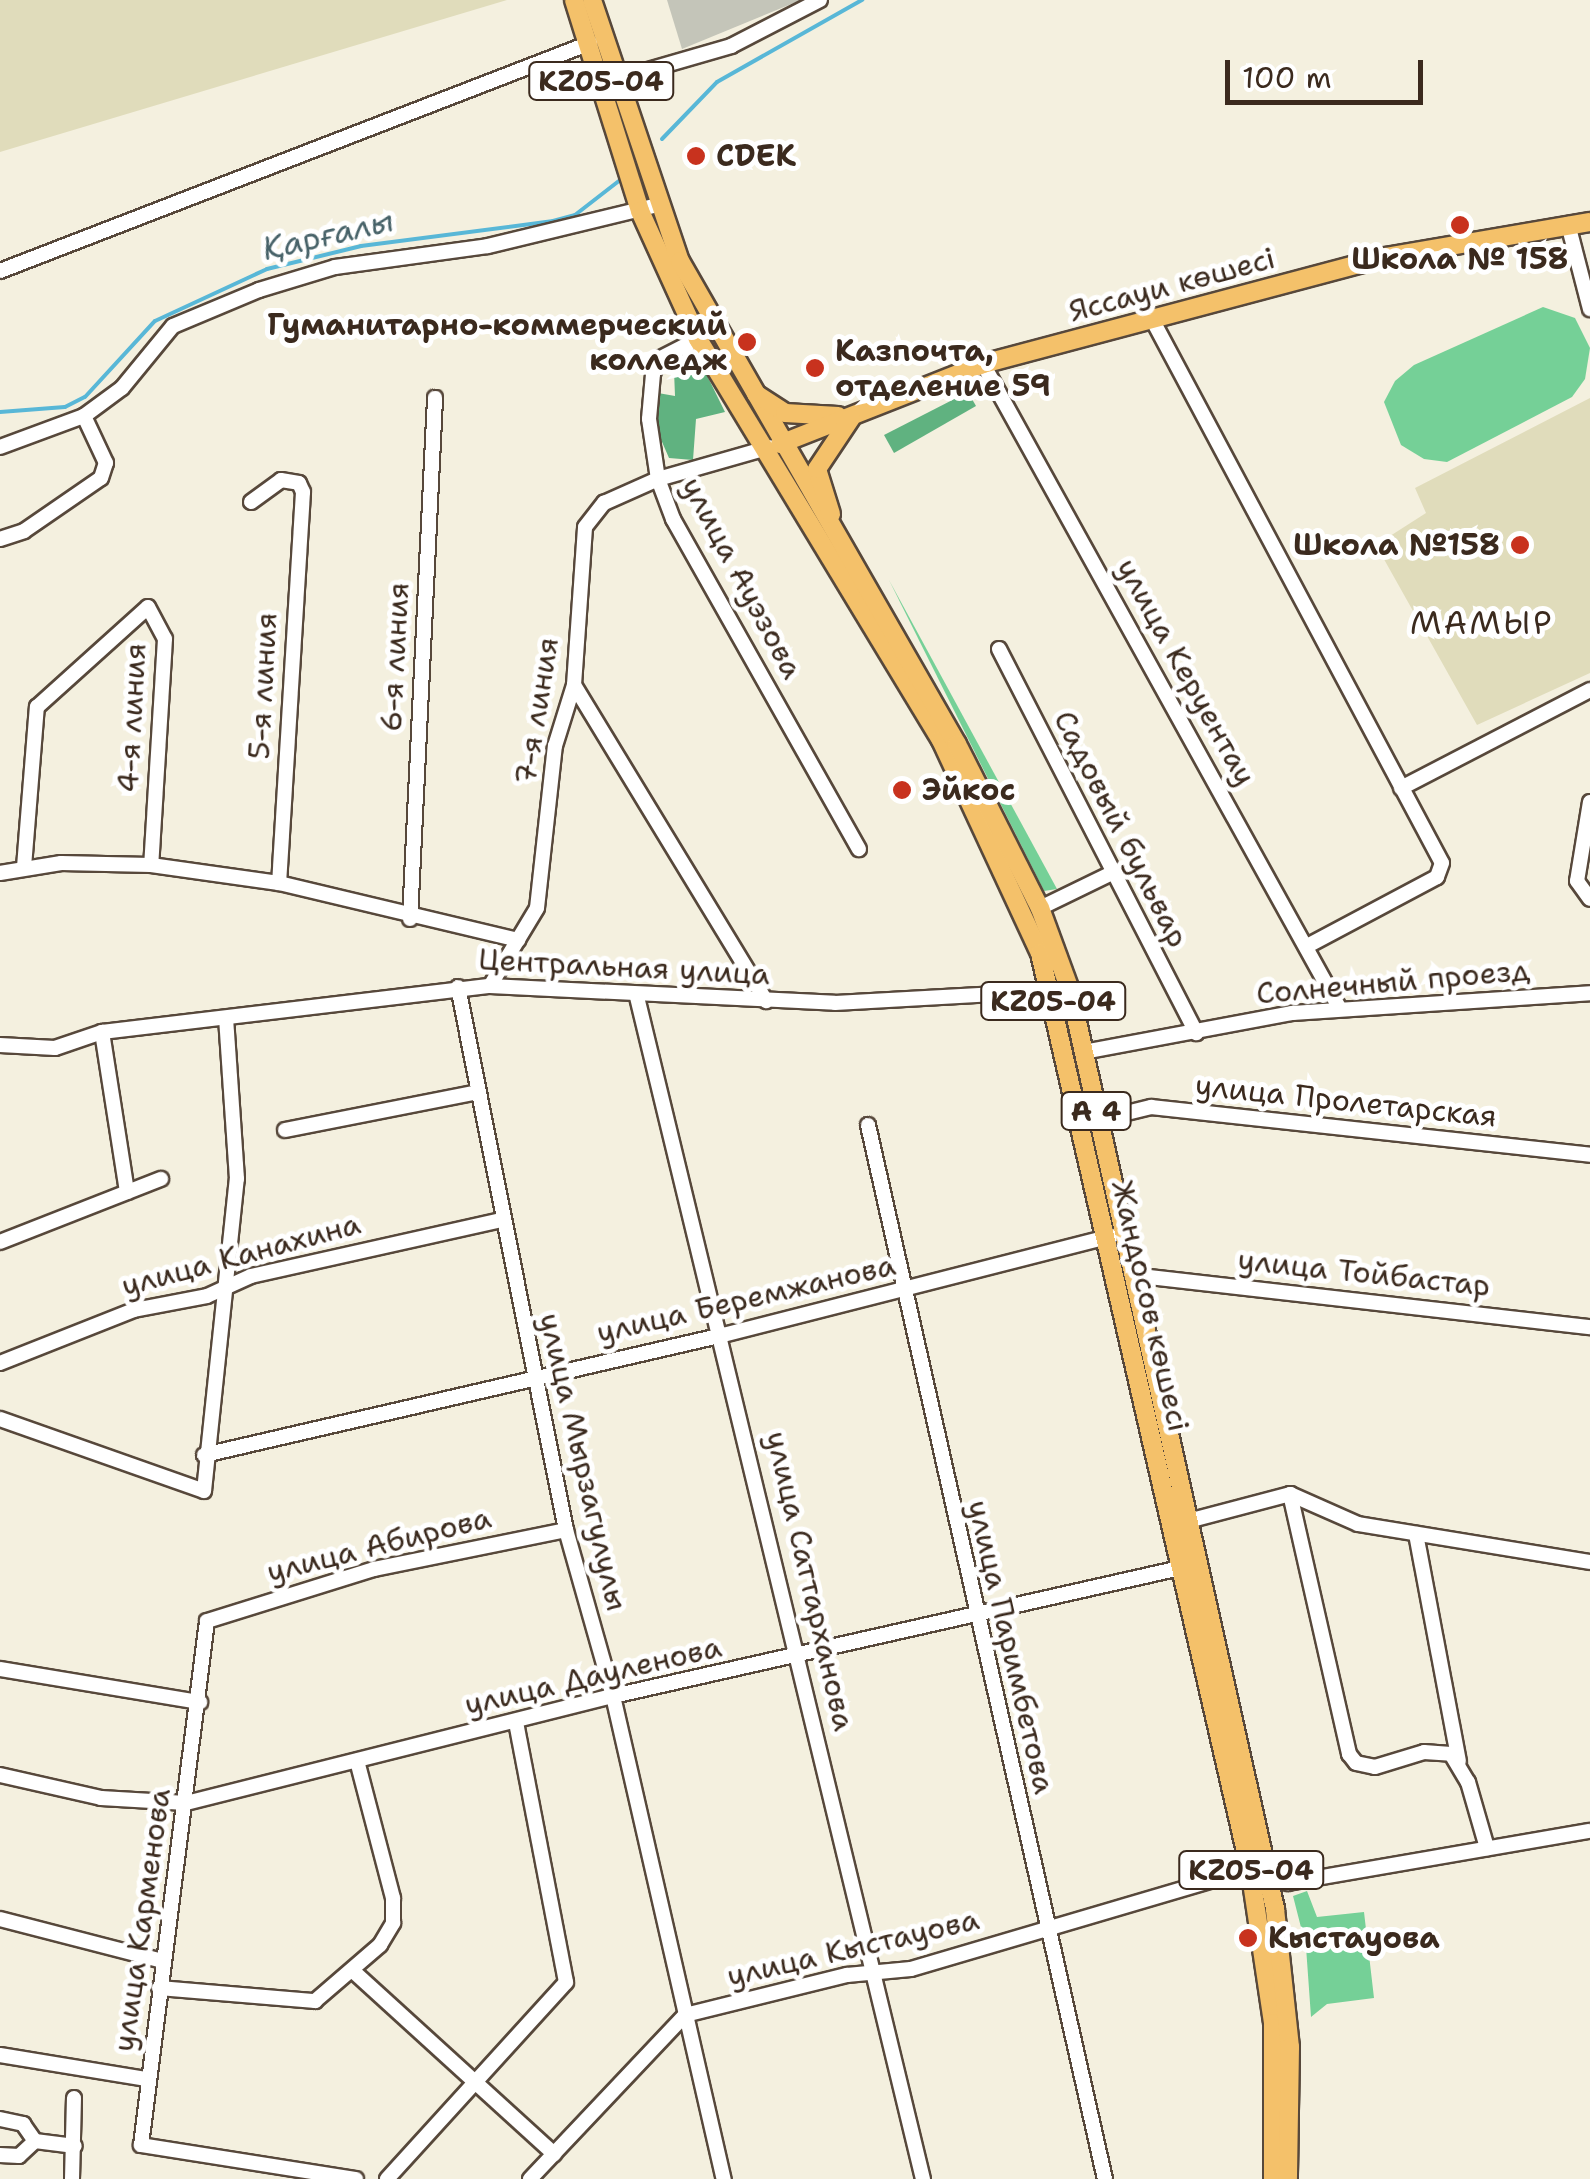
<!DOCTYPE html>
<html>
<head>
<meta charset="utf-8">
<style>
  body { margin:0 }
  #map { position:relative; width:1590px; height:2179px; overflow:hidden; background:#f4f0df; font-family:"Shantell Sans",sans-serif }
  div>[style] { position:absolute }
  .built>* { inset:0; background:#e0dcbb }
  .industrial>* { inset:0; background:#c4c5b9 }
  .green>* { inset:0; background:#75d097 }
  .forest>* { inset:0; background:#60b280 }
  .stream>* { height:4px; margin:-2px; padding:0 2px; transform-origin:2px; border-radius:2px; background:#58b7d7 }
  .roads { filter:drop-shadow(2px 0 #57483b) drop-shadow(-2px 0 #57483b) drop-shadow(0 2px #57483b) drop-shadow(0 -2px #57483b) }
  .minor>* { height:14px; margin:-7px; padding:0 7px; transform-origin:7px; border-radius:7px; background:#fff }
  .major>* { height:18px; margin:-9px; padding:0 9px; transform-origin:9px; border-radius:9px; background:#f4c16a }
  .dots>* { width:28px; height:28px; translate:-50% -50%; box-sizing:border-box; border:5px solid #fff; border-radius:50% }
  span { translate:-50% -50%; white-space:nowrap; text-align:center; line-height:1.15; -webkit-text-stroke:10px #fff; paint-order:stroke }
  .shield-label span { padding:2px 8px; background:#fff; border:2px solid; border-radius:8px; -webkit-text-stroke-width:0 }
  .shield-label { font-size:28px; color:#3b2a1e; font-weight:700 }
  .poi-label { font-size:30px; color:#3b2a1e; font-weight:700 }
  .left { translate:0 -50%; text-align:left }
  .right { translate:-100% -50%; text-align:right }
  .street-label { font-size:30px; color:#3b2a1e }
  .water-label { font-size:32px; color:#476268; font-style:italic }
  .neighbourhood-label { font-size:32px; color:#3b2a1e; letter-spacing:2.5px }
  .scale { position:absolute; left:1225px; top:60px; width:198px; height:45px; box-sizing:border-box; border:5px solid #3b2a1e; border-top:0; padding-left:12px; font-size:30px; line-height:35px; white-space:nowrap; color:#3b2a1e; -webkit-text-stroke:8px #fff; paint-order:stroke }
</style>
</head>
<body>
<div id="map">
  <div class="built">
    <i style="clip-path:polygon(0 0,507px 0,0 152px)"></i>
    <i style="clip-path:polygon(1590px 398px,1590px 673px,1477px 725px,1376px 545px,1426px 513px,1415px 488px)"></i>
  </div>
  <div class="industrial">
    <i style="clip-path:polygon(667px 0,801px 0,682px 49px)"></i>
  </div>
  <div class="green">
    <i style="clip-path:polygon(1543px 307px,1575px 318px,1590px 348px,1585px 379px,1572px 397px,1447px 462px,1424px 459px,1401px 445px,1384px 402px,1395px 381px,1414px 365px)"></i>
    <i style="clip-path:polygon(889px 580px,1057px 889px,1044px 891px)"></i>
    <i style="clip-path:polygon(1307px 1891px,1317px 1917px,1364px 1912px,1374px 1998px,1327px 2004px,1311px 2017px,1306px 1947px,1293px 1896px)"></i>
  </div>
  <div class="forest">
    <i style="clip-path:polygon(695px 351px,725px 412px,696px 419px,693px 460px,669px 458px,656px 428px,658px 393px,675px 396px,674px 371px)"></i>
    <i style="clip-path:polygon(968px 392px,976px 406px,894px 453px,884px 435px)"></i>
  </div>
  <div class="stream">
    <i style="left:662px;top:139px;width:79px;rotate:-46deg"></i>
    <i style="left:717px;top:82px;width:167px;rotate:-29.5deg"></i>
    <i style="left:0;top:412px;width:65px;rotate:-4.4deg"></i>
    <i style="left:65px;top:407px;width:22px;rotate:-27deg"></i>
    <i style="left:85px;top:397px;width:103px;rotate:-47.4deg"></i>
    <i style="left:155px;top:321px;width:123px;rotate:-24.9deg"></i>
    <i style="left:267px;top:269px;width:97px;rotate:-13.7deg"></i>
    <i style="left:361px;top:246px;width:194px;rotate:-7.4deg"></i>
    <i style="left:553px;top:221px;width:23px;rotate:-15deg"></i>
    <i style="left:575px;top:215px;width:62px;rotate:-37.8deg"></i>
  </div>
  <div class="roads">
    <div class="minor">
      <i style="left:617px;top:79px;width:119px;rotate:-16.1deg"></i>
      <i style="left:731px;top:46px;width:100px;rotate:-27.3deg"></i>
      <i style="left:1568px;top:224px;width:88px;rotate:75.5deg"></i>
      <i style="left:0;top:271px;width:633px;rotate:-21.13deg"></i>
      <i style="left:1152px;top:319px;width:616px;rotate:61.94deg"></i>
      <i style="left:1442px;top:863px;width:15px;rotate:110deg"></i>
      <i style="left:1437px;top:877px;width:147px;rotate:152deg"></i>
      <i style="left:698px;top:339px;width:44px;rotate:152.9deg"></i>
      <i style="left:659px;top:359px;width:16px;rotate:112deg"></i>
      <i style="left:653px;top:374px;width:45px;rotate:95.1deg"></i>
      <i style="left:649px;top:419px;width:61px;rotate:81.5deg"></i>
      <i style="left:658px;top:479px;width:43px;rotate:69.4deg"></i>
      <i style="left:673px;top:519px;width:379px;rotate:60.6deg"></i>
      <i style="left:983px;top:364px;width:737px;rotate:61.04deg"></i>
      <i style="left:0;top:447px;width:90px;rotate:-20.3deg"></i>
      <i style="left:84px;top:416px;width:47px;rotate:-36.4deg"></i>
      <i style="left:122px;top:388px;width:80px;rotate:-50.6deg"></i>
      <i style="left:173px;top:326px;width:93px;rotate:-22.7deg"></i>
      <i style="left:259px;top:290px;width:79px;rotate:-16.8deg"></i>
      <i style="left:335px;top:267px;width:154px;rotate:-7.8deg"></i>
      <i style="left:488px;top:246px;width:175px;rotate:-13.6deg"></i>
      <i style="left:251px;top:502px;width:37px;rotate:-36deg"></i>
      <i style="left:281px;top:480px;width:18px;rotate:9deg"></i>
      <i style="left:299px;top:483px;width:10px;rotate:66deg"></i>
      <i style="left:303px;top:492px;width:392px;rotate:93.5deg"></i>
      <i style="left:0;top:539px;width:25px;rotate:-18deg"></i>
      <i style="left:24px;top:531px;width:93px;rotate:-34.5deg"></i>
      <i style="left:101px;top:478px;width:16px;rotate:-72deg"></i>
      <i style="left:106px;top:463px;width:52px;rotate:-115.1deg"></i>
      <i style="left:999px;top:649px;width:432px;rotate:62.8deg"></i>
      <i style="left:574px;top:685px;width:370px;rotate:58.7deg"></i>
      <i style="left:1401px;top:788px;width:213px;rotate:-27.4deg"></i>
      <i style="left:1590px;top:802px;width:80px;rotate:99.3deg"></i>
      <i style="left:1577px;top:881px;width:22px;rotate:54deg"></i>
      <i style="left:24px;top:867px;width:161px;rotate:-85.4deg"></i>
      <i style="left:37px;top:707px;width:149px;rotate:-42deg"></i>
      <i style="left:148px;top:607px;width:36px;rotate:62deg"></i>
      <i style="left:165px;top:639px;width:226px;rotate:93.5deg"></i>
      <i style="left:0;top:873px;width:62px;rotate:-9.3deg"></i>
      <i style="left:61px;top:863px;width:90px;rotate:1.3deg"></i>
      <i style="left:151px;top:865px;width:129px;rotate:8deg"></i>
      <i style="left:279px;top:883px;width:246px;rotate:13.4deg"></i>
      <i style="left:1040px;top:908px;width:80px;rotate:-25.9deg"></i>
      <i style="left:410px;top:919px;width:522px;rotate:-87.25deg"></i>
      <i style="left:490px;top:986px;width:91px;rotate:-58.9deg"></i>
      <i style="left:537px;top:908px;width:163px;rotate:-83.7deg"></i>
      <i style="left:555px;top:746px;width:64px;rotate:-72.7deg"></i>
      <i style="left:574px;top:685px;width:158px;rotate:-86deg"></i>
      <i style="left:585px;top:527px;width:31px;rotate:-52deg"></i>
      <i style="left:604px;top:503px;width:59px;rotate:-24deg"></i>
      <i style="left:658px;top:479px;width:116px;rotate:-15.9deg"></i>
      <i style="left:458px;top:987px;width:554px;rotate:78.75deg"></i>
      <i style="left:566px;top:1530px;width:173px;rotate:74.2deg"></i>
      <i style="left:613px;top:1696px;width:496px;rotate:77.1deg"></i>
      <i style="left:637px;top:997px;width:1216px;rotate:76.4deg"></i>
      <i style="left:102px;top:1032px;width:162px;rotate:81.1deg"></i>
      <i style="left:0;top:1045px;width:55px;rotate:3.1deg"></i>
      <i style="left:55px;top:1048px;width:50px;rotate:-18.8deg"></i>
      <i style="left:102px;top:1032px;width:391px;rotate:-6.8deg"></i>
      <i style="left:490px;top:986px;width:345px;rotate:2.8deg"></i>
      <i style="left:835px;top:1003px;width:235px;rotate:-3.2deg"></i>
      <i style="left:1083px;top:1052px;width:213px;rotate:-10.6deg"></i>
      <i style="left:1292px;top:1013px;width:299px;rotate:-3.8deg"></i>
      <i style="left:1098px;top:1120px;width:55px;rotate:-13.8deg"></i>
      <i style="left:1151px;top:1107px;width:442px;rotate:6.2deg"></i>
      <i style="left:868px;top:1125px;width:1080px;rotate:77.33deg"></i>
      <i style="left:285px;top:1130px;width:197px;rotate:-11.1deg"></i>
      <i style="left:0;top:1242px;width:173px;rotate:-21.4deg"></i>
      <i style="left:1132px;top:1275px;width:461px;rotate:6.5deg"></i>
      <i style="left:0;top:1363px;width:144px;rotate:-21.6deg"></i>
      <i style="left:134px;top:1310px;width:74px;rotate:-10.9deg"></i>
      <i style="left:207px;top:1296px;width:48px;rotate:-24.4deg"></i>
      <i style="left:251px;top:1276px;width:257px;rotate:-12.6deg"></i>
      <i style="left:0;top:1419px;width:216px;rotate:19.4deg"></i>
      <i style="left:204px;top:1491px;width:314px;rotate:-84deg"></i>
      <i style="left:237px;top:1179px;width:161px;rotate:-93.9deg"></i>
      <i style="left:204px;top:1455px;width:533px;rotate:-13.02deg"></i>
      <i style="left:723px;top:1335px;width:401px;rotate:-14.3deg"></i>
      <i style="left:1290px;top:1494px;width:267px;rotate:77.2deg"></i>
      <i style="left:1349px;top:1754px;width:11px;rotate:52deg"></i>
      <i style="left:1356px;top:1763px;width:19px;rotate:12deg"></i>
      <i style="left:1375px;top:1767px;width:51px;rotate:-17deg"></i>
      <i style="left:1424px;top:1752px;width:27px;rotate:4deg"></i>
      <i style="left:1451px;top:1754px;width:33px;rotate:59deg"></i>
      <i style="left:1468px;top:1782px;width:69px;rotate:73.9deg"></i>
      <i style="left:1188px;top:1521px;width:106px;rotate:-14.8deg"></i>
      <i style="left:1290px;top:1494px;width:74px;rotate:23.8deg"></i>
      <i style="left:1358px;top:1524px;width:235px;rotate:9.3deg"></i>
      <i style="left:1416px;top:1534px;width:231px;rotate:79.3deg"></i>
      <i style="left:0;top:1669px;width:203px;rotate:9.4deg"></i>
      <i style="left:0;top:1775px;width:104px;rotate:12.8deg"></i>
      <i style="left:101px;top:1798px;width:85px;rotate:3.4deg"></i>
      <i style="left:186px;top:1803px;width:440px;rotate:-14.1deg"></i>
      <i style="left:613px;top:1696px;width:590px;rotate:-12.72deg"></i>
      <i style="left:0;top:1919px;width:167px;rotate:14.5deg"></i>
      <i style="left:353px;top:1971px;width:272px;rotate:42.3deg"></i>
      <i style="left:159px;top:1988px;width:157px;rotate:4.8deg"></i>
      <i style="left:315px;top:2001px;width:86px;rotate:-40.7deg"></i>
      <i style="left:380px;top:1945px;width:26px;rotate:-59deg"></i>
      <i style="left:393px;top:1923px;width:25px;rotate:-90deg"></i>
      <i style="left:393px;top:1898px;width:142px;rotate:-104.7deg"></i>
      <i style="left:0;top:2055px;width:149px;rotate:9.3deg"></i>
      <i style="left:0;top:2119px;width:24px;rotate:12deg"></i>
      <i style="left:23px;top:2124px;width:21px;rotate:55deg"></i>
      <i style="left:35px;top:2141px;width:40px;rotate:7.1deg"></i>
      <i style="left:0;top:2155px;width:19px;rotate:3deg"></i>
      <i style="left:19px;top:2156px;width:22px;rotate:-43deg"></i>
      <i style="left:72px;top:2179px;width:81px;rotate:-88.6deg"></i>
      <i style="left:356px;top:2179px;width:218px;rotate:-171deg"></i>
      <i style="left:141px;top:2145px;width:528px;rotate:-82.82deg"></i>
      <i style="left:207px;top:1621px;width:175px;rotate:-17.3deg"></i>
      <i style="left:374px;top:1569px;width:196px;rotate:-11.5deg"></i>
      <i style="left:387px;top:2179px;width:266px;rotate:-47.7deg"></i>
      <i style="left:566px;top:1982px;width:265px;rotate:-100.9deg"></i>
      <i style="left:530px;top:2179px;width:226px;rotate:-46.6deg"></i>
      <i style="left:685px;top:2015px;width:167px;rotate:-13.9deg"></i>
      <i style="left:847px;top:1975px;width:64px;rotate:-5.4deg"></i>
      <i style="left:911px;top:1969px;width:353px;rotate:-16.4deg"></i>
      <i style="left:1250px;top:1869px;width:16px;rotate:-11deg"></i>
      <i style="left:1266px;top:1866px;width:28px;rotate:38deg"></i>
      <i style="left:1288px;top:1883px;width:306px;rotate:-9.8deg"></i>
    </div>
    <div class="major">
      <i style="left:574px;top:0;width:221px;rotate:72.6deg"></i>
      <i style="left:640px;top:211px;width:141px;rotate:65.6deg"></i>
      <i style="left:698px;top:339px;width:469px;rotate:58.8deg"></i>
      <i style="left:941px;top:740px;width:235px;rotate:65.1deg"></i>
      <i style="left:1040px;top:953px;width:940px;rotate:77.09deg"></i>
      <i style="left:1250px;top:1869px;width:156px;rotate:81.5deg"></i>
      <i style="left:1273px;top:2023px;width:156px;rotate:90deg"></i>
      <i style="left:592px;top:0;width:275px;rotate:71.4deg"></i>
      <i style="left:680px;top:261px;width:557px;rotate:60.17deg"></i>
      <i style="left:957px;top:744px;width:184px;rotate:63.2deg"></i>
      <i style="left:1040px;top:908px;width:87px;rotate:69.9deg"></i>
      <i style="left:1070px;top:990px;width:942px;rotate:77.42deg"></i>
      <i style="left:1275px;top:1909px;width:139px;rotate:83.8deg"></i>
      <i style="left:1290px;top:2047px;width:132px;rotate:90.9deg"></i>
      <i style="left:756px;top:394px;width:35px;rotate:33deg"></i>
      <i style="left:785px;top:413px;width:53px;rotate:3.2deg"></i>
      <i style="left:780px;top:444px;width:218px;rotate:-21.5deg"></i>
      <i style="left:983px;top:364px;width:416px;rotate:-14.9deg"></i>
      <i style="left:1385px;top:257px;width:208px;rotate:-9.7deg"></i>
      <i style="left:831px;top:514px;width:47px;rotate:-107.3deg"></i>
      <i style="left:817px;top:469px;width:61px;rotate:-56.3deg"></i>
    </div>
  </div>
  <div class="dots">
    <i style="left:696px;top:156px;background:#c8321e"></i>
    <i style="left:1460px;top:225px;background:#c8321e"></i>
    <i style="left:747px;top:342px;background:#c8321e"></i>
    <i style="left:815px;top:368px;background:#c8321e"></i>
    <i style="left:1520px;top:545px;background:#c8321e"></i>
    <i style="left:902px;top:790px;background:#c8321e"></i>
    <i style="left:1248px;top:1938px;background:#c8321e"></i>
  </div>
  <div class="shield-label">
    <span style="left:601px;top:81px">KZ05-04</span>
    <span style="left:1053px;top:1001px">KZ05-04</span>
    <span style="left:1096px;top:1111px">А 4</span>
    <span style="left:1251px;top:1870px">KZ05-04</span>
  </div>
  <div class="poi-label">
    <span class="left" style="left:716px;top:156px">CDEK</span>
    <span style="left:1460px;top:259px">Школа № 158</span>
    <span class="right" style="left:727px;top:342px">Гуманитарно-коммерческий<br>колледж</span>
    <span class="left" style="left:835px;top:368px">Казпочта,<br>отделение 59</span>
    <span class="right" style="left:1500px;top:545px">Школа №158</span>
    <span class="left" style="left:922px;top:790px">Эйкос</span>
    <span class="left" style="left:1268px;top:1938px">Кыстауова</span>
  </div>
  <div class="street-label">
    <span style="left:1172px;top:285px;rotate:-15deg">Яссауи көшесі</span>
    <span style="left:742px;top:578px;rotate:62deg">улица Ауэзова</span>
    <span style="left:395px;top:657px;rotate:-87deg">6-я линия</span>
    <span style="left:1186px;top:672px;rotate:61deg">улица Керуентау</span>
    <span style="left:263px;top:686px;rotate:-87deg">5-я линия</span>
    <span style="left:537px;top:711px;rotate:-81deg">7-я линия</span>
    <span style="left:132px;top:718px;rotate:-87deg">4-я линия</span>
    <span style="left:1121px;top:829px;rotate:63deg">Садовый бульвар</span>
    <span style="left:624px;top:967px;rotate:3deg">Центральная улица</span>
    <span style="left:1393px;top:982px;rotate:-5deg">Солнечный проезд</span>
    <span style="left:1346px;top:1101px;rotate:6deg">улица Пролетарская</span>
    <span style="left:241px;top:1255px;rotate:-15deg">улица Канахина</span>
    <span style="left:1364px;top:1273px;rotate:6deg">улица Тойбастар</span>
    <span style="left:746px;top:1299px;rotate:-13deg">улица Беремжанова</span>
    <span style="left:1150px;top:1306px;rotate:77deg">Жандосов көшесі</span>
    <span style="left:583px;top:1462px;rotate:77deg">улица Мырзагулулы</span>
    <span style="left:379px;top:1545px;rotate:-14deg">улица Абирова</span>
    <span style="left:810px;top:1581px;rotate:77deg">улица Саттарханова</span>
    <span style="left:1011px;top:1647px;rotate:77deg">улица Паримбетова</span>
    <span style="left:593px;top:1676px;rotate:-13deg">улица Дауленова</span>
    <span style="left:142px;top:1920px;rotate:-82deg">улица Карменова</span>
    <span style="left:853px;top:1948px;rotate:-13deg">улица Кыстауова</span>
  </div>
  <div class="water-label">
    <span style="left:328px;top:235px;rotate:-13deg">Қарғалы</span>
  </div>
  <div class="neighbourhood-label">
    <span style="left:1482px;top:623px">МАМЫР</span>
  </div>
  <div class="scale">100 m</div>
</div>
</body>
</html>
